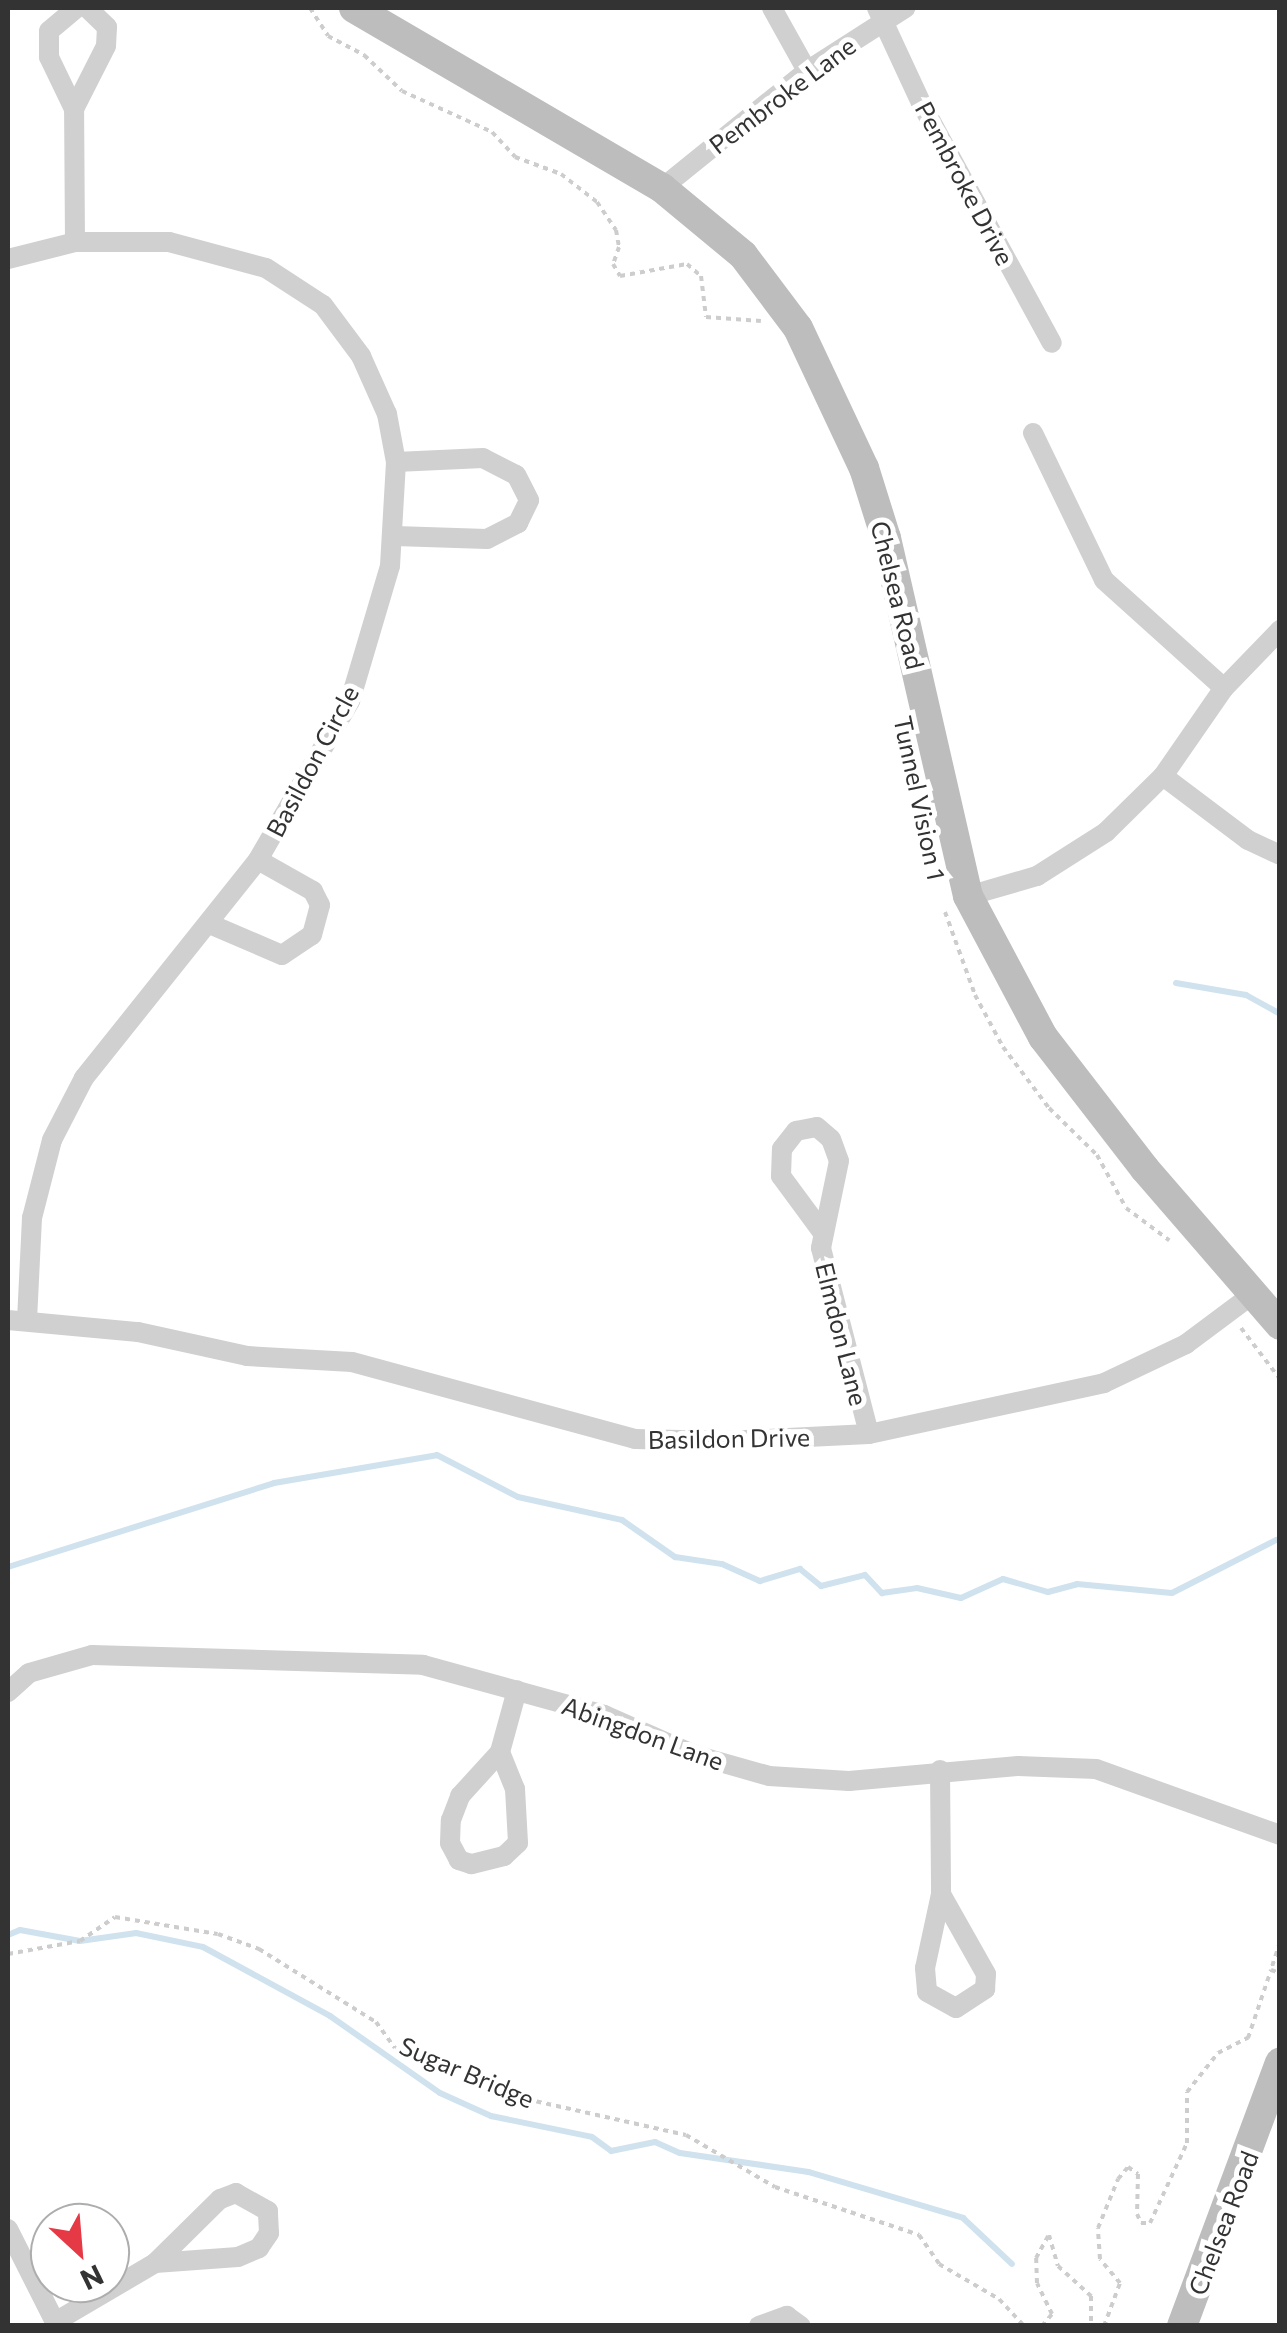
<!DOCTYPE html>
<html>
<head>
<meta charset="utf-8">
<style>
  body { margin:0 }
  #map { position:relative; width:1287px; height:2333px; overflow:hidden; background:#fff; font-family:Commissioner,sans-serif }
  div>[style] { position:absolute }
  .stream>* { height:6px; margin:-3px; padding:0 3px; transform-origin:3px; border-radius:3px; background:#cfe2ee }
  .path>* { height:4px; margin-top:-2px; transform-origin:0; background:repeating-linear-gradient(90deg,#cdcdcd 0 5px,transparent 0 10px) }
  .street>* { height:20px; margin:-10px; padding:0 10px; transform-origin:10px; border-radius:10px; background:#d0d0d0 }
  .secondary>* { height:30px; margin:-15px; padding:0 15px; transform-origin:15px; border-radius:15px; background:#bdbdbd }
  span { translate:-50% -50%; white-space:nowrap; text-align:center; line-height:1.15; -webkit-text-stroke:10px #fff; paint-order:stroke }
  .street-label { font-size:25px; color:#333 }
  .frame { position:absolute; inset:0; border:10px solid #333; pointer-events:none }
  .north { position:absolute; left:30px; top:2203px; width:100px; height:100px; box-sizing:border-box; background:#fff; border:2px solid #adadad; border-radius:50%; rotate:154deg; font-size:28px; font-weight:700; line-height:40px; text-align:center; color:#333 }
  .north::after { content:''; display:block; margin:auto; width:35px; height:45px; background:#e63946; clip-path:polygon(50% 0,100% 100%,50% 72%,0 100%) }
</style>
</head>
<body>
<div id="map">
  <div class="stream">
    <i style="left:1176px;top:983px;width:71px;rotate:9.7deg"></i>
    <i style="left:1246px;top:995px;width:39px;rotate:29deg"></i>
    <i style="left:8px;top:1567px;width:279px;rotate:-17.5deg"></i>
    <i style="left:274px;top:1483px;width:165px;rotate:-9.7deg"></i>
    <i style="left:437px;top:1455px;width:91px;rotate:27.4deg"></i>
    <i style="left:518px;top:1497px;width:107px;rotate:12.5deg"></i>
    <i style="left:622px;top:1520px;width:65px;rotate:34.9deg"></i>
    <i style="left:675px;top:1557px;width:48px;rotate:8.5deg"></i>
    <i style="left:722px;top:1564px;width:42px;rotate:24.1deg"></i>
    <i style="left:760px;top:1581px;width:42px;rotate:-16.7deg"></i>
    <i style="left:800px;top:1569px;width:27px;rotate:39deg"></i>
    <i style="left:821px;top:1586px;width:45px;rotate:-14deg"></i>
    <i style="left:865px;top:1575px;width:25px;rotate:47deg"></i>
    <i style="left:882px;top:1593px;width:35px;rotate:-8deg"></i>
    <i style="left:917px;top:1588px;width:45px;rotate:12.8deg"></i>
    <i style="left:961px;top:1598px;width:46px;rotate:-24.3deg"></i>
    <i style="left:1003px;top:1579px;width:47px;rotate:16.1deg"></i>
    <i style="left:1048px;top:1592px;width:30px;rotate:-15deg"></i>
    <i style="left:1077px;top:1584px;width:95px;rotate:5.4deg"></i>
    <i style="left:1172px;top:1593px;width:117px;rotate:-27deg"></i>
    <i style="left:8px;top:1935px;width:13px;rotate:-23deg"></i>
    <i style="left:20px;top:1930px;width:61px;rotate:10.4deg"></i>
    <i style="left:80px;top:1941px;width:57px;rotate:-8.1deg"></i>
    <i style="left:136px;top:1933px;width:68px;rotate:11.8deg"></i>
    <i style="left:203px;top:1947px;width:145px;rotate:28.5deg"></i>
    <i style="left:330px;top:2016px;width:134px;rotate:35deg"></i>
    <i style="left:440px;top:2093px;width:56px;rotate:24.3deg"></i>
    <i style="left:491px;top:2116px;width:103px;rotate:11.7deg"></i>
    <i style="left:592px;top:2137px;width:24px;rotate:36deg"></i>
    <i style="left:611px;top:2151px;width:45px;rotate:-11.6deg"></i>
    <i style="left:655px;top:2142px;width:27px;rotate:24deg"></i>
    <i style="left:680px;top:2153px;width:130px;rotate:8.4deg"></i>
    <i style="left:809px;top:2172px;width:161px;rotate:16.6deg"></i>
    <i style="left:963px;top:2218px;width:67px;rotate:43.2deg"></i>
  </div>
  <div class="path">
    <i style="left:310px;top:8px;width:33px;rotate:57deg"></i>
    <i style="left:328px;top:36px;width:41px;rotate:27.8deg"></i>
    <i style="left:364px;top:55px;width:52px;rotate:43.5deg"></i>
    <i style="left:402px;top:91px;width:99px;rotate:24.5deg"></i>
    <i style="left:492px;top:132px;width:34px;rotate:47deg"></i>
    <i style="left:515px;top:157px;width:49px;rotate:20.3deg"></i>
    <i style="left:561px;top:174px;width:46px;rotate:37.9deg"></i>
    <i style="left:597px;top:202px;width:34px;rotate:56deg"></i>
    <i style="left:616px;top:230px;width:17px;rotate:80deg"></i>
    <i style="left:619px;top:247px;width:18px;rotate:109deg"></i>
    <i style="left:613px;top:264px;width:14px;rotate:60deg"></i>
    <i style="left:620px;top:276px;width:68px;rotate:-10.2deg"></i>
    <i style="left:687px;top:264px;width:18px;rotate:41deg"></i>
    <i style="left:701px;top:276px;width:41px;rotate:83deg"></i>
    <i style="left:706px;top:317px;width:55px;rotate:4.2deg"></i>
    <i style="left:920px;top:806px;width:35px;rotate:78deg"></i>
    <i style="left:945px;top:912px;width:88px;rotate:70.1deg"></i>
    <i style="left:975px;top:995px;width:59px;rotate:61.7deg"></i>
    <i style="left:1003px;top:1047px;width:76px;rotate:53deg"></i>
    <i style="left:1049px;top:1108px;width:67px;rotate:44.4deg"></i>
    <i style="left:1097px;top:1155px;width:60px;rotate:61.3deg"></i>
    <i style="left:1126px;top:1208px;width:54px;rotate:36.7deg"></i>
    <i style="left:1241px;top:1328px;width:64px;rotate:52.6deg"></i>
    <i style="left:1280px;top:1942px;width:29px;rotate:108deg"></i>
    <i style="left:1271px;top:1970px;width:9px;rotate:18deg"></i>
    <i style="left:8px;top:1954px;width:73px;rotate:-10.2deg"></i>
    <i style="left:80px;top:1941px;width:42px;rotate:-34.4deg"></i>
    <i style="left:115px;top:1917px;width:104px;rotate:9.4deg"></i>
    <i style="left:218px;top:1934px;width:44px;rotate:20.1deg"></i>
    <i style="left:259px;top:1949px;width:138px;rotate:32deg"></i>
    <i style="left:376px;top:2022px;width:32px;rotate:54deg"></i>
    <i style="left:395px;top:2048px;width:49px;rotate:14.3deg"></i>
    <i style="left:442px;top:2060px;width:84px;rotate:26.3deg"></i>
    <i style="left:517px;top:2097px;width:173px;rotate:12.7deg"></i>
    <i style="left:686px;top:2135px;width:103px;rotate:30.3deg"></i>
    <i style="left:775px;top:2187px;width:152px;rotate:18.4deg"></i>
    <i style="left:919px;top:2235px;width:35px;rotate:55deg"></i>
    <i style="left:939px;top:2264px;width:69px;rotate:30.3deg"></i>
    <i style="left:999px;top:2299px;width:37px;rotate:47deg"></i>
    <i style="left:1042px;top:2326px;width:16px;rotate:-50deg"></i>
    <i style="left:1052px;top:2314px;width:34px;rotate:-116deg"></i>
    <i style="left:1037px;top:2283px;width:25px;rotate:-92deg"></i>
    <i style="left:1036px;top:2258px;width:26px;rotate:-61deg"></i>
    <i style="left:1049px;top:2235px;width:32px;rotate:74deg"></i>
    <i style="left:1058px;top:2266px;width:45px;rotate:42.3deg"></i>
    <i style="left:1091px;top:2296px;width:30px;rotate:90deg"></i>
    <i style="left:1104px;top:2326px;width:46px;rotate:-69.6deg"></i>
    <i style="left:1120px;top:2283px;width:31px;rotate:-130deg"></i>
    <i style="left:1100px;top:2259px;width:31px;rotate:-94deg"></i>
    <i style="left:1098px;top:2228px;width:53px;rotate:-67.8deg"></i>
    <i style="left:1118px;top:2179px;width:16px;rotate:-50deg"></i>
    <i style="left:1128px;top:2167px;width:12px;rotate:35deg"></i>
    <i style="left:1138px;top:2174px;width:40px;rotate:91.4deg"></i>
    <i style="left:1137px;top:2214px;width:10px;rotate:66deg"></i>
    <i style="left:1141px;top:2223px;width:9px"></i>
    <i style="left:1150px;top:2223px;width:88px;rotate:-65.2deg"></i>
    <i style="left:1187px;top:2143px;width:51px;rotate:-90deg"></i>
    <i style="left:1187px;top:2092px;width:50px;rotate:-51.5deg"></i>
    <i style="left:1218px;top:2053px;width:34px;rotate:-27deg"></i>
    <i style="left:1248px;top:2038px;width:72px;rotate:-71.3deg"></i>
  </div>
  <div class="street">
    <i style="left:772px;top:8px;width:72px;rotate:60.9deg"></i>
    <i style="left:877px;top:8px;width:105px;rotate:65.1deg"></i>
    <i style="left:921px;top:103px;width:273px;rotate:61.4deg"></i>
    <i style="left:74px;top:109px;width:71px;rotate:-63.1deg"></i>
    <i style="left:106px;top:46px;width:19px;rotate:-87deg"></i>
    <i style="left:107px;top:27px;width:28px;rotate:-136deg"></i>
    <i style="left:662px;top:188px;width:186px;rotate:-38.9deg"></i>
    <i style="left:807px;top:71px;width:117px;rotate:-32.7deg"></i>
    <i style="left:75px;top:242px;width:133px;rotate:-90.4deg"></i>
    <i style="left:74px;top:109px;width:58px;rotate:-115.7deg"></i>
    <i style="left:49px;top:57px;width:26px;rotate:-90deg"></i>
    <i style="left:49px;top:31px;width:35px;rotate:-40deg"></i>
    <i style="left:8px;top:259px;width:69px;rotate:-14.2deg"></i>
    <i style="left:75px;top:242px;width:94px"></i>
    <i style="left:169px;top:242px;width:100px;rotate:15deg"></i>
    <i style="left:266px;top:268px;width:68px;rotate:33deg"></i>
    <i style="left:323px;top:305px;width:64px;rotate:53.3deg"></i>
    <i style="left:361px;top:356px;width:64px;rotate:65.9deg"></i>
    <i style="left:387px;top:414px;width:49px;rotate:79.4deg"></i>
    <i style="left:396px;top:462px;width:104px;rotate:93.3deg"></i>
    <i style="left:390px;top:566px;width:141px;rotate:106.5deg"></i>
    <i style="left:350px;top:701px;width:184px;rotate:120.1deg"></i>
    <i style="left:258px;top:860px;width:279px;rotate:128.6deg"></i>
    <i style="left:84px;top:1078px;width:70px;rotate:117.3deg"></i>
    <i style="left:52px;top:1140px;width:81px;rotate:104.4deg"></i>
    <i style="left:32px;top:1218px;width:102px;rotate:92.8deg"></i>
    <i style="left:1033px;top:433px;width:163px;rotate:64.2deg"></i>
    <i style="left:1104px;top:580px;width:161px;rotate:42deg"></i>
    <i style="left:395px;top:536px;width:92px;rotate:1.9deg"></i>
    <i style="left:487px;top:539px;width:35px;rotate:-27deg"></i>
    <i style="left:518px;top:523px;width:25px;rotate:-64deg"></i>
    <i style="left:529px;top:500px;width:28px;rotate:-117deg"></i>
    <i style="left:516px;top:475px;width:37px;rotate:-153deg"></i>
    <i style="left:483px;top:458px;width:87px;rotate:177.4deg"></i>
    <i style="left:1163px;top:776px;width:106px;rotate:37deg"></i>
    <i style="left:1248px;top:840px;width:35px;rotate:25deg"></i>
    <i style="left:968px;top:896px;width:72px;rotate:-16.2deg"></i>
    <i style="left:1037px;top:876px;width:82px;rotate:-32.5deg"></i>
    <i style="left:1106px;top:832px;width:80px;rotate:-44.5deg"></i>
    <i style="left:1163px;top:776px;width:107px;rotate:-55.3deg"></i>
    <i style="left:1224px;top:688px;width:81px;rotate:-46deg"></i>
    <i style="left:212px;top:925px;width:76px;rotate:23.2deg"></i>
    <i style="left:282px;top:955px;width:36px;rotate:-34deg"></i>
    <i style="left:312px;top:935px;width:31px;rotate:-75deg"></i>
    <i style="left:320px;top:905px;width:16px;rotate:-117deg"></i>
    <i style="left:313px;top:891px;width:63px;rotate:-150.6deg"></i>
    <i style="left:823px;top:1233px;width:71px;rotate:-126.4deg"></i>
    <i style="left:781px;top:1176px;width:27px;rotate:-88deg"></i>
    <i style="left:782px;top:1149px;width:23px;rotate:-52deg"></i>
    <i style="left:796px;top:1131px;width:21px;rotate:-11deg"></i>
    <i style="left:817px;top:1127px;width:18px;rotate:41deg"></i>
    <i style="left:831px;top:1139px;width:23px;rotate:70deg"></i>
    <i style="left:839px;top:1161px;width:89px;rotate:101.7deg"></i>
    <i style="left:821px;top:1248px;width:192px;rotate:75.5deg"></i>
    <i style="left:8px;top:1320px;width:131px;rotate:5.3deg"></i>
    <i style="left:138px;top:1332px;width:112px;rotate:12.4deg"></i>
    <i style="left:247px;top:1356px;width:105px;rotate:3.3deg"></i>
    <i style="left:352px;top:1362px;width:293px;rotate:15.2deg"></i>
    <i style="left:635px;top:1439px;width:90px;rotate:1.3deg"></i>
    <i style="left:725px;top:1441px;width:144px;rotate:-2.8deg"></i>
    <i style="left:869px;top:1434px;width:240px;rotate:-12.2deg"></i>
    <i style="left:1104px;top:1383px;width:91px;rotate:-25.4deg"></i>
    <i style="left:1186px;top:1344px;width:84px;rotate:-36.7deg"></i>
    <i style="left:8px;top:1692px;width:28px;rotate:-42deg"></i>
    <i style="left:29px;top:1673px;width:66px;rotate:-15.9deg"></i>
    <i style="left:92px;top:1655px;width:331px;rotate:1.7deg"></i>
    <i style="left:423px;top:1665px;width:188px;rotate:15.4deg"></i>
    <i style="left:604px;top:1715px;width:99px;rotate:23.7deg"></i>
    <i style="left:695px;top:1755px;width:77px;rotate:15.8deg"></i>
    <i style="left:769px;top:1776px;width:80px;rotate:3.6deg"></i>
    <i style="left:849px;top:1781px;width:170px;rotate:-5.1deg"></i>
    <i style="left:1018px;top:1766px;width:78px;rotate:2.2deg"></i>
    <i style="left:1096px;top:1769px;width:195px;rotate:19.7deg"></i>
    <i style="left:500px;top:1752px;width:40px;rotate:68deg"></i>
    <i style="left:515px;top:1789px;width:54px;rotate:86.8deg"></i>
    <i style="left:518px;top:1843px;width:19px;rotate:137deg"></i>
    <i style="left:504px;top:1856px;width:34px;rotate:166deg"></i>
    <i style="left:471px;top:1864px;width:13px;rotate:-162deg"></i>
    <i style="left:459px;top:1860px;width:19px;rotate:-118deg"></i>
    <i style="left:450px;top:1843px;width:23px;rotate:-88deg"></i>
    <i style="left:451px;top:1820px;width:26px;rotate:-69deg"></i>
    <i style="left:460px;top:1796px;width:59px;rotate:-47.7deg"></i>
    <i style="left:500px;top:1752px;width:64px;rotate:-74.7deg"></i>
    <i style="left:940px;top:1770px;width:124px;rotate:89.5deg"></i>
    <i style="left:941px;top:1894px;width:76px;rotate:102.2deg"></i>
    <i style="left:925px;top:1968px;width:24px;rotate:85deg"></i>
    <i style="left:927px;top:1992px;width:33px;rotate:29deg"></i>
    <i style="left:956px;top:2008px;width:35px;rotate:-33deg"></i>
    <i style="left:985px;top:1989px;width:15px;rotate:-86deg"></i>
    <i style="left:986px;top:1974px;width:92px;rotate:-119.4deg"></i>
    <i style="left:8px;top:2229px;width:109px;rotate:63.2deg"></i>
    <i style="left:55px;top:2322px;width:116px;rotate:-30.5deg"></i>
    <i style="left:155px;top:2263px;width:83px;rotate:-4.1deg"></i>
    <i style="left:238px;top:2257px;width:23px;rotate:-23deg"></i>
    <i style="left:259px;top:2248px;width:18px;rotate:-56deg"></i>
    <i style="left:269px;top:2233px;width:22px;rotate:-93deg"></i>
    <i style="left:268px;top:2211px;width:37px;rotate:-151deg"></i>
    <i style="left:236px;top:2193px;width:17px;rotate:159deg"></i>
    <i style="left:220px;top:2199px;width:91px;rotate:135.4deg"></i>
    <i style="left:759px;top:2326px;width:30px;rotate:-20deg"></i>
    <i style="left:787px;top:2316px;width:17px;rotate:36deg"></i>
  </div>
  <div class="secondary">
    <i style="left:354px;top:8px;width:357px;rotate:30.3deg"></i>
    <i style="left:662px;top:188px;width:105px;rotate:39.6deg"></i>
    <i style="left:743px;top:255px;width:91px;rotate:53deg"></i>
    <i style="left:798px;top:328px;width:155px;rotate:64.8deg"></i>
    <i style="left:864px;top:468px;width:73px;rotate:72.6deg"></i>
    <i style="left:886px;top:538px;width:367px;rotate:77.1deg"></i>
    <i style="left:968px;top:896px;width:160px;rotate:62deg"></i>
    <i style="left:1043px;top:1037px;width:167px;rotate:52.3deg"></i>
    <i style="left:1145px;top:1169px;width:206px;rotate:49.1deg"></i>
    <i style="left:1182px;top:2326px;width:281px;rotate:-69.6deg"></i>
  </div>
  <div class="street-label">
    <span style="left:782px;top:95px;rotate:-37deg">Pembroke Lane</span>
    <span style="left:965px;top:183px;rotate:62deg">Pembroke Drive</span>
    <span style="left:898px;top:595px;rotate:76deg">Chelsea Road</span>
    <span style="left:312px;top:761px;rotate:-62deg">Basildon Circle</span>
    <span style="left:920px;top:798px;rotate:78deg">Tunnel Vision 1</span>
    <span style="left:842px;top:1334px;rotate:76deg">Elmdon Lane</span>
    <span style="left:729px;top:1438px;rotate:-1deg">Basildon Drive</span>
    <span style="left:643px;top:1733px;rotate:20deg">Abingdon Lane</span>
    <span style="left:467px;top:2072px;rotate:23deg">Sugar Bridge</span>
    <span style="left:1223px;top:2223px;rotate:-69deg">Chelsea Road</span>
  </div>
  <div class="frame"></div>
  <div class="north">N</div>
</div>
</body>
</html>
